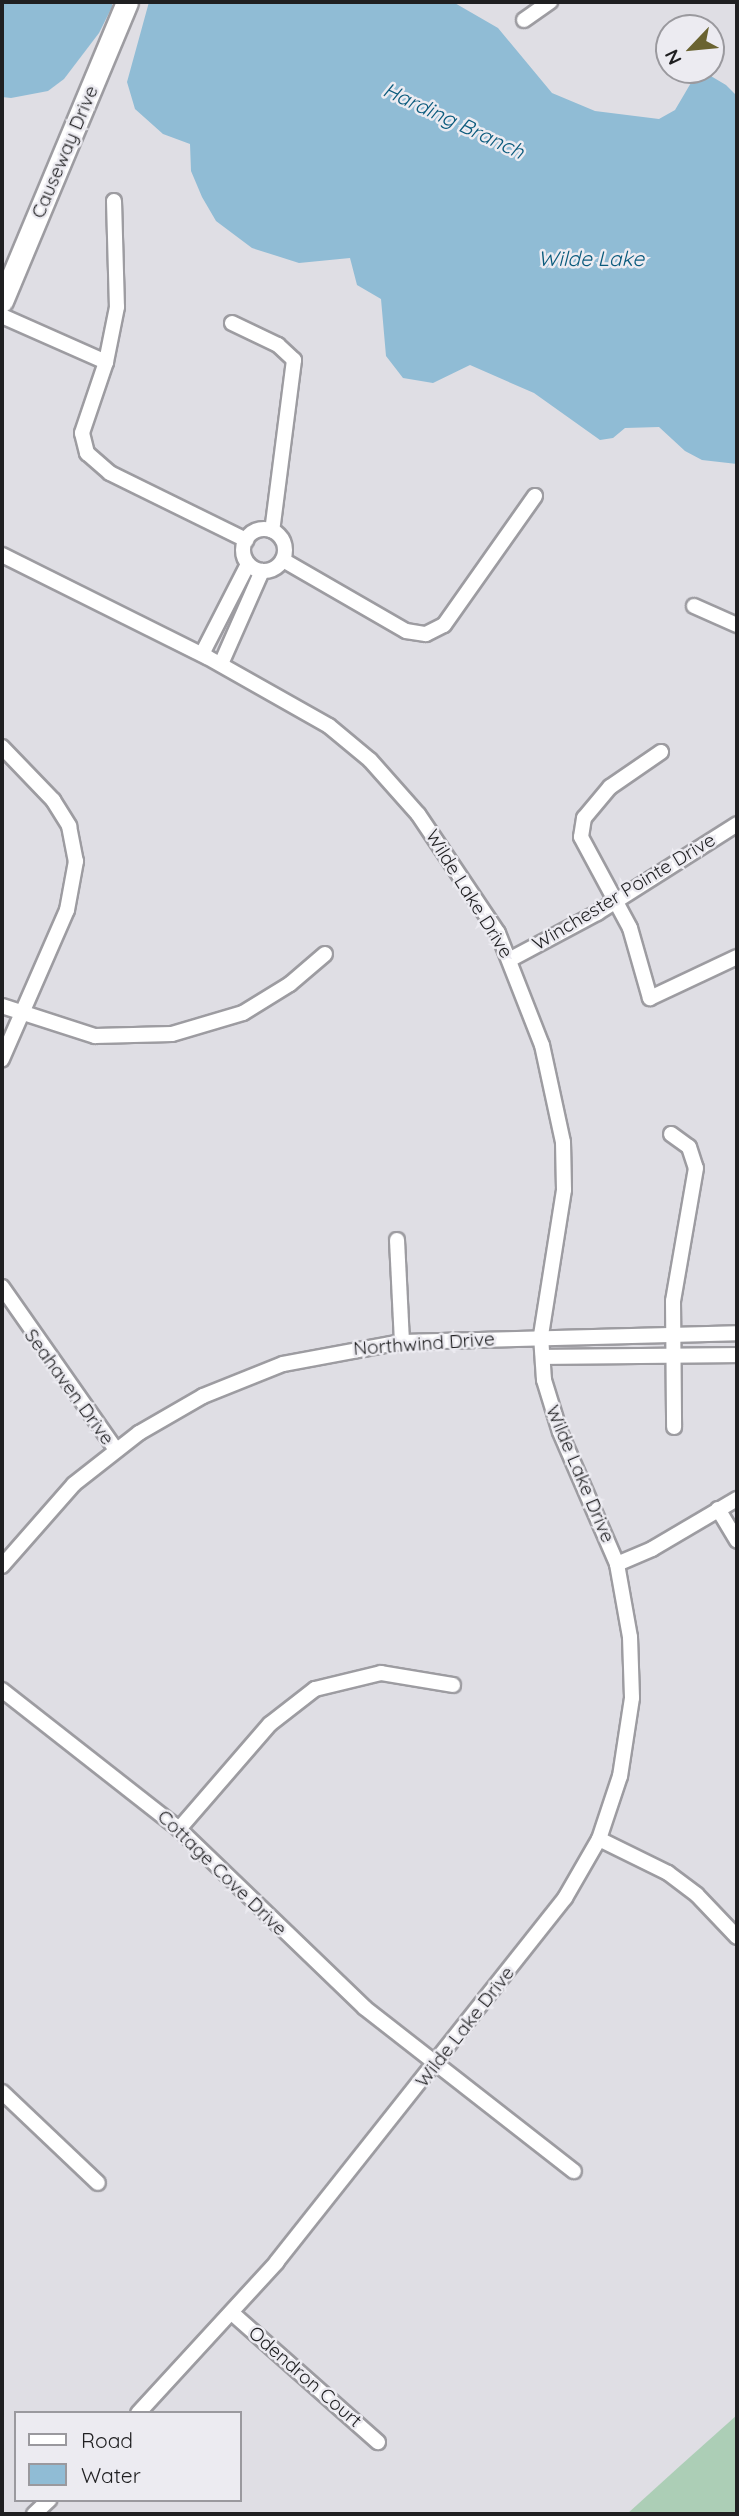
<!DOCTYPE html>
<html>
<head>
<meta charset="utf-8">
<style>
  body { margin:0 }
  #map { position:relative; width:739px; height:2516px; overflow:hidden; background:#dfdee4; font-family:Quicksand,sans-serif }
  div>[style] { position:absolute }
  .green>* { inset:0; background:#acceb6 }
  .water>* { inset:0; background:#90bcd5 }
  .roads { filter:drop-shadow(2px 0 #9d9ca1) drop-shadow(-2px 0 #9d9ca1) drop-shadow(0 2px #9d9ca1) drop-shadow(0 -2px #9d9ca1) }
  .street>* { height:14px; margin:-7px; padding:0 7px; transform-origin:7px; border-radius:7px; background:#fff }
  .street>.ring { margin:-7px; padding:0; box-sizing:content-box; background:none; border:14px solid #fff; border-radius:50% }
  .secondary>* { height:21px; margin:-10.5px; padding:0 10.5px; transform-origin:10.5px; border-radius:10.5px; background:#fff }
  span { translate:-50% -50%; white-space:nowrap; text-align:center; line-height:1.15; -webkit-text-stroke:5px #ecebf1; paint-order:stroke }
  .street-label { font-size:19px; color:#1f1f21 }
  .water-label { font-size:21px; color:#0b5b7d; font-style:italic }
  .frame { position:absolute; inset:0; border:4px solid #1f1f21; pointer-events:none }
  .legend { position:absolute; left:14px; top:2411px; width:228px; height:91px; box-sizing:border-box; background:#ecebf1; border:2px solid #9a999e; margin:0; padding:9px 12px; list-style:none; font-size:21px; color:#1f1f21 }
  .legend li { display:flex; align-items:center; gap:14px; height:35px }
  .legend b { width:35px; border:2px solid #9a999e }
  .north { position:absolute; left:655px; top:14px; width:70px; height:70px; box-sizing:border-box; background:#ecebf1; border:2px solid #9a999e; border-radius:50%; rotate:244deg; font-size:19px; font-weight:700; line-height:28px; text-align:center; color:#1f1f21 }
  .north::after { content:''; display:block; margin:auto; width:24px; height:32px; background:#6a6330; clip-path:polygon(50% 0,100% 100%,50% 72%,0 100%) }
</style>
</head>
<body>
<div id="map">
  <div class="green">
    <i style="clip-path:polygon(737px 2415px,737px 2514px,627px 2514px,681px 2465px)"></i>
  </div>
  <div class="water">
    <i style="clip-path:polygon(2px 2px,112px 2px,112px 7px,99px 33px,64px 79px,48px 91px,11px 98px,2px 97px)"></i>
    <i style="clip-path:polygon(149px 2px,453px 2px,498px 28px,552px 93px,595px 111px,659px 119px,675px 110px,695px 76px,704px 72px,726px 85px,737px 96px,737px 464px,702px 460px,685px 451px,659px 427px,625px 428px,613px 438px,600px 440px,534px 393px,470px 365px,433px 383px,403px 378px,386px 356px,381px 299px,357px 285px,350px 258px,299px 263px,252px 248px,216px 221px,202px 197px,191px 171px,190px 144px,163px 134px,135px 109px,127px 82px)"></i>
  </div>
  <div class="roads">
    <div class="street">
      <i style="left:524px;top:20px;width:32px;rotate:-35deg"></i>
      <i style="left:114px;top:201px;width:106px;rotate:88.4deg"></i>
      <i style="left:117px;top:307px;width:56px;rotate:101.3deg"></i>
      <i style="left:106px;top:362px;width:75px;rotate:108.7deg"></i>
      <i style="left:82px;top:433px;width:21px;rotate:76deg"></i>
      <i style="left:87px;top:453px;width:30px;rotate:41deg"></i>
      <i style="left:110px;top:473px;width:152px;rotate:26.2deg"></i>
      <i style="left:2px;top:316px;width:114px;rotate:23.9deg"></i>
      <i style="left:232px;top:323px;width:51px;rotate:25.6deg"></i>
      <i style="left:278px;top:345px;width:22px;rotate:43deg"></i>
      <i style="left:294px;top:360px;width:172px;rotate:97.3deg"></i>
      <i class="ring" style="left:243px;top:529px;width:28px;height:28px"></i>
      <i style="left:2px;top:555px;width:229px;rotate:26.5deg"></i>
      <i style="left:207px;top:657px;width:140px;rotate:29.5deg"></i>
      <i style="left:329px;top:726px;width:53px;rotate:39.7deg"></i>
      <i style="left:370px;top:760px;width:72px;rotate:48.4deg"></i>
      <i style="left:418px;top:814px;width:143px;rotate:56.1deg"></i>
      <i style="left:498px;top:933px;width:120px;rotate:68.6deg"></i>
      <i style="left:542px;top:1045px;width:99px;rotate:77.8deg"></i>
      <i style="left:563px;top:1142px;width:48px;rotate:88.8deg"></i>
      <i style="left:564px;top:1190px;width:148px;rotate:99deg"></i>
      <i style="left:541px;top:1336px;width:44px;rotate:86.1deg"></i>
      <i style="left:544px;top:1380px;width:54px;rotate:72.9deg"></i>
      <i style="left:560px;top:1432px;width:144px;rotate:66.6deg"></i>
      <i style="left:617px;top:1564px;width:74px;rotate:79.9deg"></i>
      <i style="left:630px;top:1637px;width:61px;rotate:88.1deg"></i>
      <i style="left:632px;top:1698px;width:79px;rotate:98.7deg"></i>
      <i style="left:620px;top:1776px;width:66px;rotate:108.4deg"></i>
      <i style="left:599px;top:1839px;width:68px;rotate:120deg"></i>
      <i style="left:565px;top:1898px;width:464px;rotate:128.4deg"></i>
      <i style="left:277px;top:2262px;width:205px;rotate:132.6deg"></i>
      <i style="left:283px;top:560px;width:142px;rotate:30deg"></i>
      <i style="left:406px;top:631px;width:20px;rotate:9deg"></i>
      <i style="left:426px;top:634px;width:20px;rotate:-27deg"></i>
      <i style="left:444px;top:625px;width:158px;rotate:-54.8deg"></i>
      <i style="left:694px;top:606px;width:47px;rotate:23.8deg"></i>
      <i style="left:202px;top:654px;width:101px;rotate:-62.9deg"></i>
      <i style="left:221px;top:664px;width:102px;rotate:-66.2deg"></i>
      <i style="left:2px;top:747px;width:74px;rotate:46.1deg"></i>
      <i style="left:53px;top:800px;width:31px;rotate:58deg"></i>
      <i style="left:69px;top:826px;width:36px;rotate:79deg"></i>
      <i style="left:76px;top:861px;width:50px;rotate:100.4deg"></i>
      <i style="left:67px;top:910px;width:163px;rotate:113.6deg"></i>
      <i style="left:661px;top:752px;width:62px;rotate:145.5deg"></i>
      <i style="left:610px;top:787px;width:40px;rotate:130deg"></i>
      <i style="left:584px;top:818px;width:19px;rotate:99deg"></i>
      <i style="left:581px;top:837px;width:103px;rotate:61.7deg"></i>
      <i style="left:630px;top:928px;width:73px;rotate:74.1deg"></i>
      <i style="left:650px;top:998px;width:96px;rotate:-25.2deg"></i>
      <i style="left:511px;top:959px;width:98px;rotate:-28.1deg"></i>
      <i style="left:597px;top:913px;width:166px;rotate:-32.4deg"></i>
      <i style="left:2px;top:1006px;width:98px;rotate:17.9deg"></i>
      <i style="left:95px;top:1036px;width:77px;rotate:-1.5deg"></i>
      <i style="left:172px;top:1034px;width:74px;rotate:-16.5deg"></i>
      <i style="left:243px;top:1013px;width:55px;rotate:-31.7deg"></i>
      <i style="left:290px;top:984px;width:46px;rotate:-40.6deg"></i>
      <i style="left:671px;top:1134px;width:22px;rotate:36deg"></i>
      <i style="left:689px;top:1147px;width:22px;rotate:72deg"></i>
      <i style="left:696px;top:1168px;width:135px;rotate:99.8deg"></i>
      <i style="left:673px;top:1301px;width:126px;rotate:89.5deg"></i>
      <i style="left:397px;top:1240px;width:102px;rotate:87.2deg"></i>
      <i style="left:2px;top:1287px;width:199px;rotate:55deg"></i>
      <i style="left:543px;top:1357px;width:194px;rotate:-0.6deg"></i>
      <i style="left:718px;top:1509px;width:37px;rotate:59deg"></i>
      <i style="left:617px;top:1564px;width:38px;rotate:-23deg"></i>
      <i style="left:652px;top:1549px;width:99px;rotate:-30.5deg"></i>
      <i style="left:2px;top:1566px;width:109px;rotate:-48.7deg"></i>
      <i style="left:74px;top:1484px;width:83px;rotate:-38.1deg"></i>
      <i style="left:139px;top:1433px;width:74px;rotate:-30deg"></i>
      <i style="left:203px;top:1396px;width:86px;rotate:-21.8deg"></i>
      <i style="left:283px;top:1364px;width:121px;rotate:-10.5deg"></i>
      <i style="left:402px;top:1342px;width:335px;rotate:-1.5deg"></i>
      <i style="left:2px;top:1690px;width:225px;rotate:38.1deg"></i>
      <i style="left:179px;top:1829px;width:258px;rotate:43.9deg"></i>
      <i style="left:365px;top:2008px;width:265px;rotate:38deg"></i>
      <i style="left:179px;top:1829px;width:139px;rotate:-49.1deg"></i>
      <i style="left:270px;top:1724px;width:57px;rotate:-37.9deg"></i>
      <i style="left:315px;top:1689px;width:68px;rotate:-13.6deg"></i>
      <i style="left:381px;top:1673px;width:73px;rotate:9.5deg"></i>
      <i style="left:599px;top:1839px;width:77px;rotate:26.2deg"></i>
      <i style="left:668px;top:1873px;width:36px;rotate:37deg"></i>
      <i style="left:697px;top:1895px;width:58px;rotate:46.4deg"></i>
      <i style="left:2px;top:2092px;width:132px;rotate:43.5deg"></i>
      <i style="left:232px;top:2313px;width:195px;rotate:41.5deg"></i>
      <i style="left:34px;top:2514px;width:21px;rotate:-43deg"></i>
    </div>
    <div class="secondary">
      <i style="left:2px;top:301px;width:324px;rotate:-67.3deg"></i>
    </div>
  </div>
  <div class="street-label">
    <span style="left:65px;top:152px;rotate:-67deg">Causeway Drive</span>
    <span style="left:624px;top:892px;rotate:-31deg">Winchester Pointe Drive</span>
    <span style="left:469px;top:894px;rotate:58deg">Wilde Lake Drive</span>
    <span style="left:424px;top:1344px;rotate:-4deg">Northwind Drive</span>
    <span style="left:69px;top:1387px;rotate:54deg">Seahaven Drive</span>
    <span style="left:580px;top:1474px;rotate:67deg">Wilde Lake Drive</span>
    <span style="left:222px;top:1873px;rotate:44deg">Cottage Cove Drive</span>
    <span style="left:465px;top:2027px;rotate:-52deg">Wilde Lake Drive</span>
    <span style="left:305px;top:2377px;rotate:41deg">Odendron Court</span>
  </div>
  <div class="water-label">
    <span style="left:454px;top:120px;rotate:25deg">Harding Branch</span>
    <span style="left:591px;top:258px">Wilde Lake</span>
  </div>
  <div class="frame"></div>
  <ul class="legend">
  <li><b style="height:9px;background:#fff"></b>Road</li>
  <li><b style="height:19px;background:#90bcd5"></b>Water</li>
  </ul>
  <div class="north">N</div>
</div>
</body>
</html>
